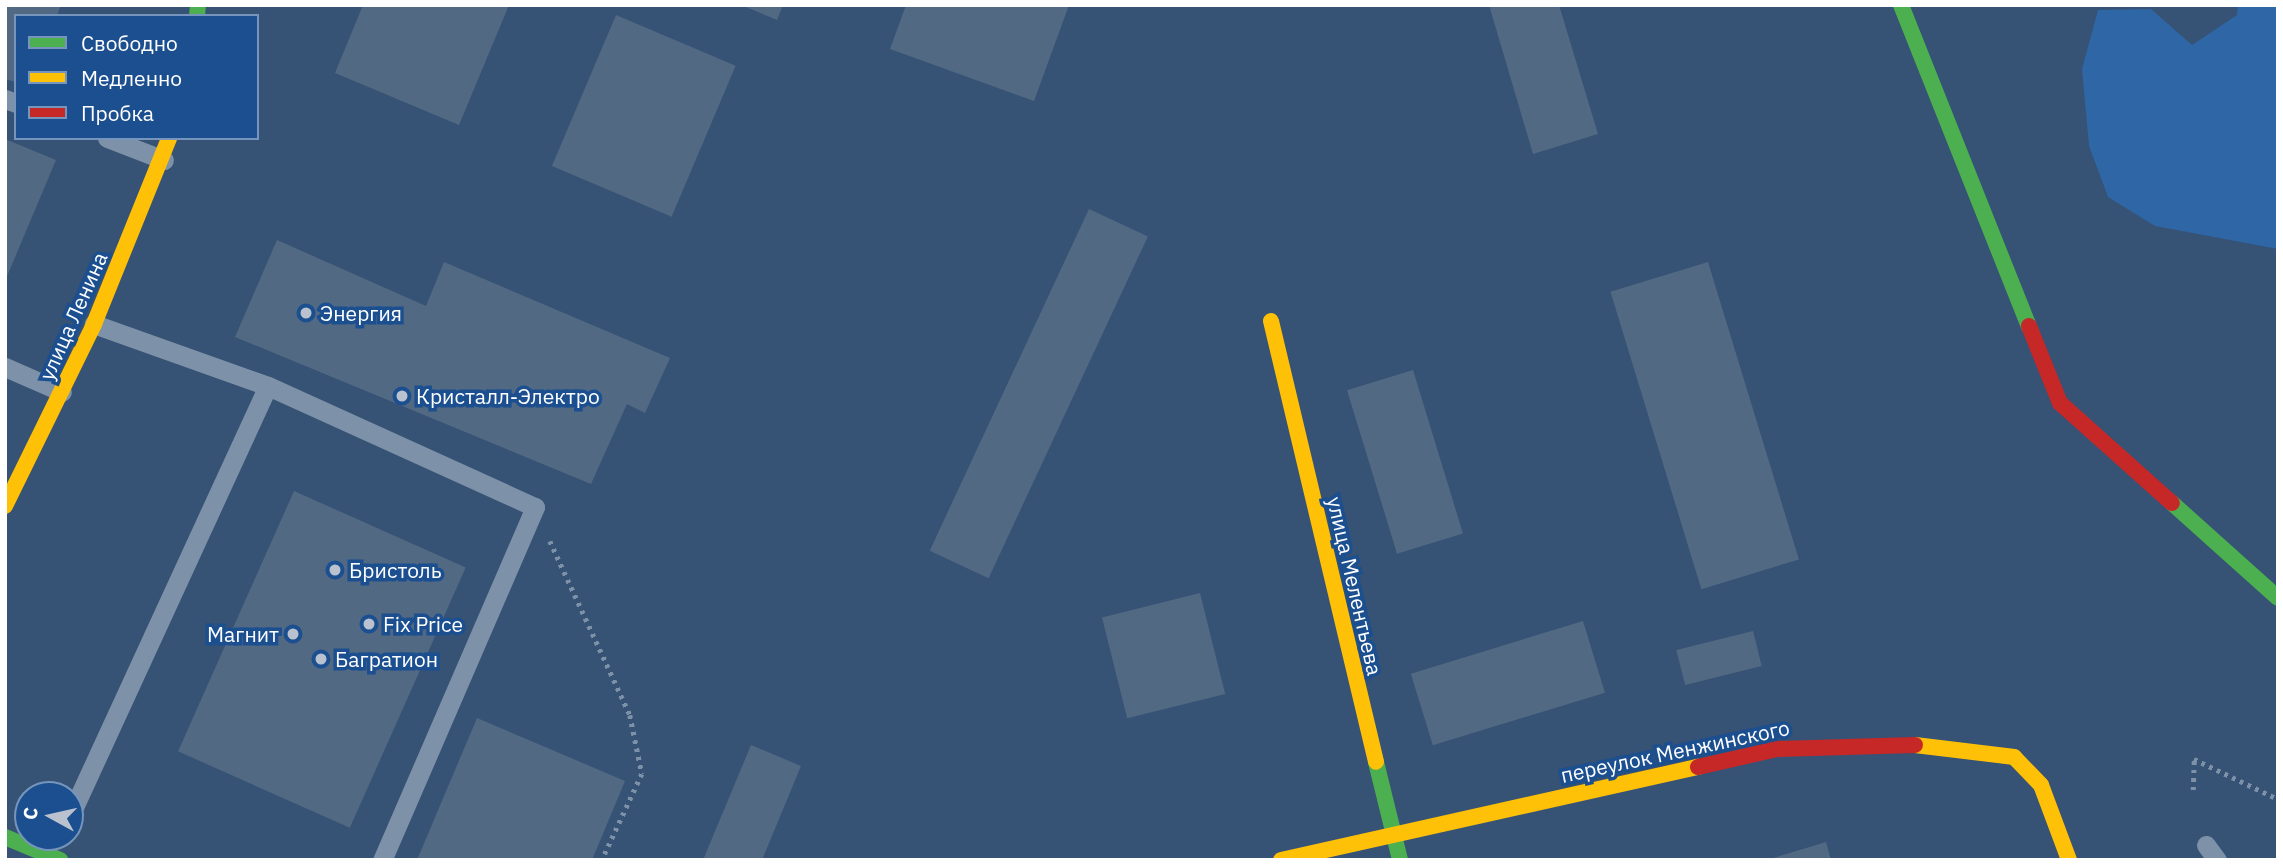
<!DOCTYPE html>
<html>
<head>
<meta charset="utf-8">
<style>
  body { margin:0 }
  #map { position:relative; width:2283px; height:865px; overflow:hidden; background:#365274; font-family:"IBM Plex Sans",sans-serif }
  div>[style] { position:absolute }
  .green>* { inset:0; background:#2f66a5 }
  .building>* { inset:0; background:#526984; transform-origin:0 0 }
  .path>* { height:4.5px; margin-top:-2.25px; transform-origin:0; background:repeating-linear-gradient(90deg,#7d92a8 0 3.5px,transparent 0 8.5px) }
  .lane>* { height:19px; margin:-9.5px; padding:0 9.5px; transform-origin:9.5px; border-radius:9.5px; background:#7d92a8 }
  .fast>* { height:16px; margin:-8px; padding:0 8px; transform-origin:8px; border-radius:8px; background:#4caf50 }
  .slow>* { height:16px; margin:-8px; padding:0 8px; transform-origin:8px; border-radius:8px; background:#ffc107 }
  .jam>* { height:16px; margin:-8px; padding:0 8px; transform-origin:8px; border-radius:8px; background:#c62828 }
  .dots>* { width:19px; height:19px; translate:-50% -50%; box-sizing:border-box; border:4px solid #1b4f8f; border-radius:50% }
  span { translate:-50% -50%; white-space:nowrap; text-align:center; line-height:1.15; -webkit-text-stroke:7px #1b4f8f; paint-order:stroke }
  .poi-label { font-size:21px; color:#fff }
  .left { translate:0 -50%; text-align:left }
  .right { translate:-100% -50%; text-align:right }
  .street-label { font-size:21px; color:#fff }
  .frame { position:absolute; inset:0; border:7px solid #fff; pointer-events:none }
  .legend { position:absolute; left:14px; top:14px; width:245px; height:126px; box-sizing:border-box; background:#1b4f8f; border:2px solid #7695bc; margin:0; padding:9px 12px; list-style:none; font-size:21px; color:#fff }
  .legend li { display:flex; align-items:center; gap:14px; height:35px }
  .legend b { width:35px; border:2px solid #7695bc }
  .north { position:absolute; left:14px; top:781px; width:70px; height:70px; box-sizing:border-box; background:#1b4f8f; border:2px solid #7695bc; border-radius:50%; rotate:278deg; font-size:19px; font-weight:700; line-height:28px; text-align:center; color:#fff }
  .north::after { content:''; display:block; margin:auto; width:24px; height:32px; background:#b9c2ce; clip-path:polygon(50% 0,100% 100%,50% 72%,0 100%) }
</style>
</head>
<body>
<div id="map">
  <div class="green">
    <i style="clip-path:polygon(2238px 5px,2278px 5px,2278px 249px,2155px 226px,2108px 197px,2089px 146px,2082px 69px,2098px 10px,2151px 9px,2192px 45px,2237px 15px)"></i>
  </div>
  <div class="building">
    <i style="clip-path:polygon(5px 5px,61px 5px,57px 16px,16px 16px,16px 82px,5px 79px)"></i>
    <i style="clip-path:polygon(363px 5px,509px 5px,459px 125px,335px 73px)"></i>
    <i style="clip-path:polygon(741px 5px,783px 5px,777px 20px)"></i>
    <i style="clip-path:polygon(906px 5px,1069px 5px,1034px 101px,890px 49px)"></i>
    <i style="clip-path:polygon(1489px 5px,1559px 5px,1598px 134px,1533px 154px)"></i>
    <i style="left:616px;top:15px;width:130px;height:164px;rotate:23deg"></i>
    <i style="clip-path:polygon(5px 139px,56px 160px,5px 281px)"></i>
    <i style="left:1089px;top:209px;width:65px;height:377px;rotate:25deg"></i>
    <i style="clip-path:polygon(277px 240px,426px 306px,444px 262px,670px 358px,645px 413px,627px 404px,591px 484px,235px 337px)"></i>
    <i style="left:1708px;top:262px;width:311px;height:102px;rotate:73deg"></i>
    <i style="left:1413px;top:370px;width:171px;height:69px;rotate:73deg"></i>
    <i style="left:294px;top:491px;width:188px;height:285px;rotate:24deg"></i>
    <i style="left:1200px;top:593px;width:104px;height:101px;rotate:76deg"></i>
    <i style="left:1583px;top:621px;width:75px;height:180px;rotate:73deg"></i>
    <i style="left:1753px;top:631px;width:36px;height:79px;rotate:76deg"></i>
    <i style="clip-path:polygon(477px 718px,625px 781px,592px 860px,417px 860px)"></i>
    <i style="clip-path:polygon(751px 745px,801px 766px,762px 860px,703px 860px)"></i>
    <i style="clip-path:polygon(1826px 842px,1831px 860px,1771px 860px,1770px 859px)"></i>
  </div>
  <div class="path">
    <i style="left:550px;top:541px;width:192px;rotate:65.3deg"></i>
    <i style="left:630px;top:715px;width:60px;rotate:78.5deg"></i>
    <i style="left:642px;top:774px;width:95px;rotate:114.9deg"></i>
    <i style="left:2193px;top:790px;width:31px;rotate:-88deg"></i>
    <i style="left:2194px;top:759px;width:93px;rotate:25.5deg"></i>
  </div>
  <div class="lane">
    <i style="left:5px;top:99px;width:12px;rotate:20deg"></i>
    <i style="left:107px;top:138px;width:61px;rotate:21.1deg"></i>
    <i style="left:5px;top:367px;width:62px;rotate:23.7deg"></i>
    <i style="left:268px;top:386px;width:293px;rotate:24.4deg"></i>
    <i style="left:535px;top:507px;width:385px;rotate:113.4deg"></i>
    <i style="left:70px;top:816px;width:473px;rotate:-65.3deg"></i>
    <i style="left:268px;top:386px;width:185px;rotate:-160.4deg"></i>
    <i style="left:2206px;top:845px;width:19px;rotate:54deg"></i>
  </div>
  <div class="fast">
    <i style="left:1901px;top:5px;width:346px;rotate:68.3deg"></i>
    <i style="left:197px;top:16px;width:11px;rotate:-85deg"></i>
    <i style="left:2172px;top:503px;width:142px;rotate:41.9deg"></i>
    <i style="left:1376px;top:762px;width:101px;rotate:76.2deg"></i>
    <i style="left:5px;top:837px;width:60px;rotate:22.7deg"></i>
  </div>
  <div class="slow">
    <i style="left:1271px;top:321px;width:453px;rotate:76.6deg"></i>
    <i style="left:5px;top:506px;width:203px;rotate:-63.9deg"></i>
    <i style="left:94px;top:324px;width:201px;rotate:-68deg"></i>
    <i style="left:1915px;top:745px;width:100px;rotate:6.9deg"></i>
    <i style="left:2014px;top:757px;width:39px;rotate:46deg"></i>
    <i style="left:2041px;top:785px;width:80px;rotate:69.5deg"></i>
    <i style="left:1281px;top:860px;width:427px;rotate:-12.6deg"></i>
  </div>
  <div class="jam">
    <i style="left:2029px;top:326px;width:83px;rotate:68.1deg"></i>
    <i style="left:2060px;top:403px;width:150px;rotate:41.8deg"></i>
    <i style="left:1698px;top:767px;width:81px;rotate:-12.8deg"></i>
    <i style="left:1777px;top:749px;width:138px;rotate:-1.7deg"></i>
  </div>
  <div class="dots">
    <i style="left:306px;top:313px;background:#b9c2ce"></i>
    <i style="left:402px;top:396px;background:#b9c2ce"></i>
    <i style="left:335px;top:570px;background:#b9c2ce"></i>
    <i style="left:369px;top:624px;background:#b9c2ce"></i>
    <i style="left:293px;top:634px;background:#b9c2ce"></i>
    <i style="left:321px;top:659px;background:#b9c2ce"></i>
  </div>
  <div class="poi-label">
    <span class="left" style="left:320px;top:313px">Энергия</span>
    <span class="left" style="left:416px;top:396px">Кристалл-Электро</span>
    <span class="left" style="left:349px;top:570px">Бристоль</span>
    <span class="left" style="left:383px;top:624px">Fix Price</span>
    <span class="right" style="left:279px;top:634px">Магнит</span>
    <span class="left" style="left:335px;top:659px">Багратион</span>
  </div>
  <div class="street-label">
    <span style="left:73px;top:316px;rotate:-66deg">улица Ленина</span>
    <span style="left:1355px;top:586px;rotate:77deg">улица Мелентьева</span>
    <span style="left:1675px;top:751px;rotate:-12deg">переулок Менжинского</span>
  </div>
  <div class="frame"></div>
  <ul class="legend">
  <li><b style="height:9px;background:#4caf50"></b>Свободно</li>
  <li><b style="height:9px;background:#ffc107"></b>Медленно</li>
  <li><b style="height:9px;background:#c62828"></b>Пробка</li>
  </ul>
  <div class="north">С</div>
</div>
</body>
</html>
